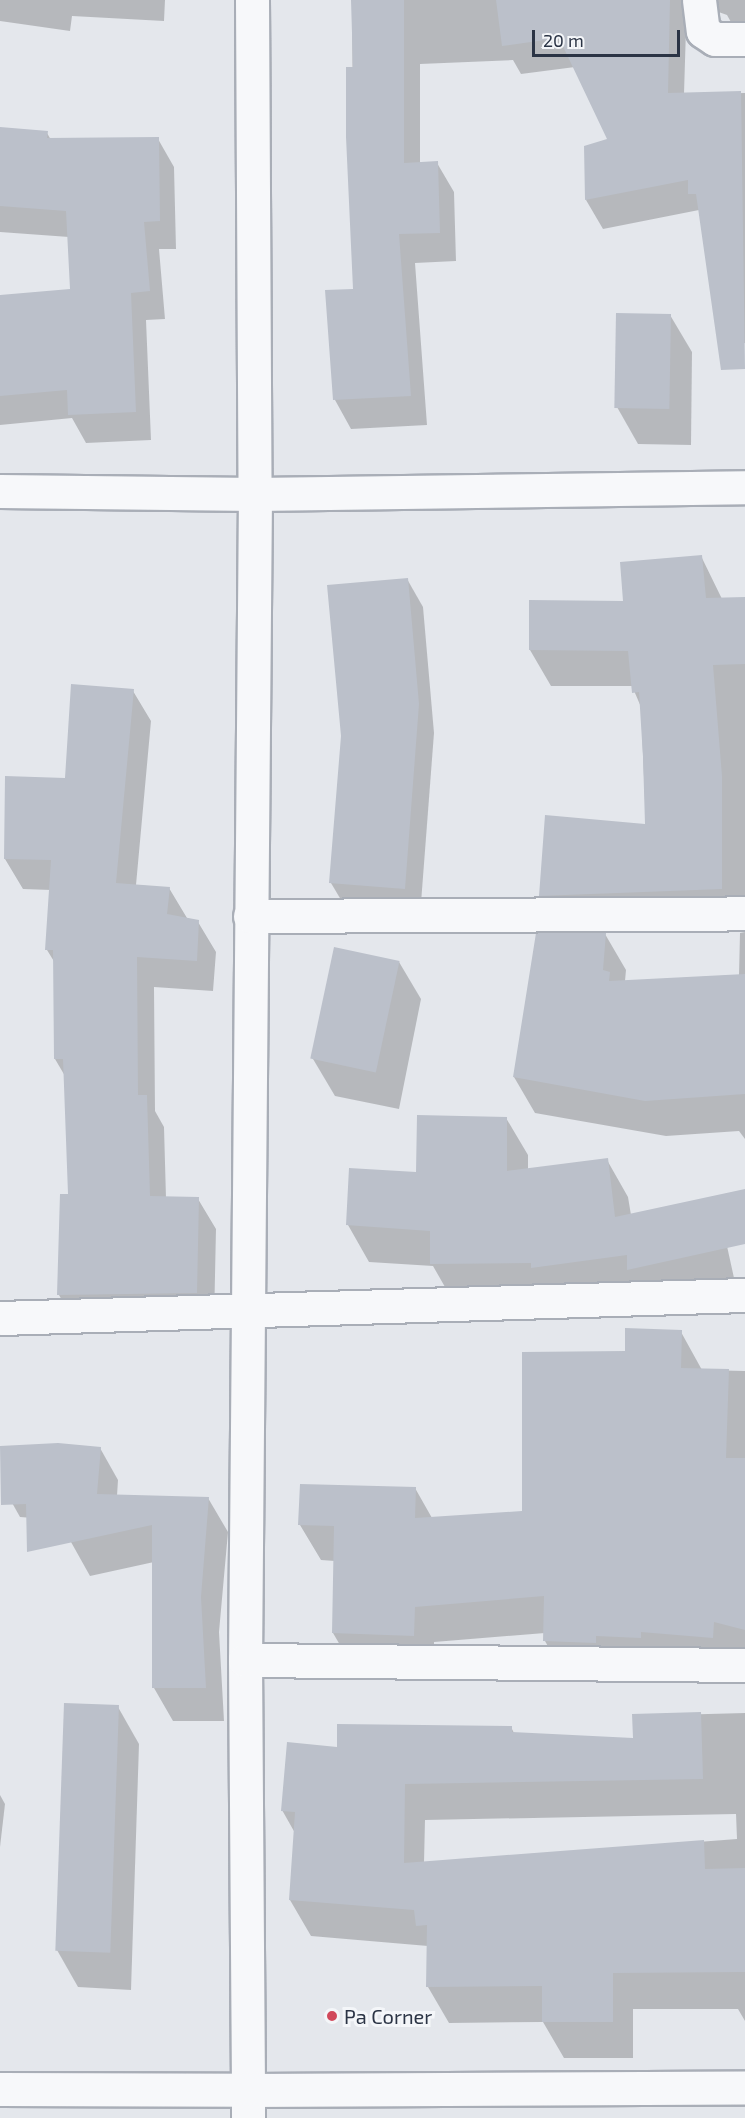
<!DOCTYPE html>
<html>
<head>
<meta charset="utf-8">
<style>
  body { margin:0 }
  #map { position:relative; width:745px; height:2118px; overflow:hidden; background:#e4e7ec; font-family:"Exo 2",sans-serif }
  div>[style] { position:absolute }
  .shadow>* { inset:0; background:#0003 }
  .building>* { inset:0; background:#bbc0ca; transform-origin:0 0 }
  .roads { filter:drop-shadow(2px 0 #a9aeb7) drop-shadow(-2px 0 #a9aeb7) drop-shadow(0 2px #a9aeb7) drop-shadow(0 -2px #a9aeb7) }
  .street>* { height:33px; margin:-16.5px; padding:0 16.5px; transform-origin:16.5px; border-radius:16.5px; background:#f7f8fa }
  .dots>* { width:16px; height:16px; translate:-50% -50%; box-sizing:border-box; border:3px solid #f4f6f9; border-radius:50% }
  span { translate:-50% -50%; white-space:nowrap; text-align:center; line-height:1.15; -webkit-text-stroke:6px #f4f6f9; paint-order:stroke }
  .poi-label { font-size:20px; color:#2b3445 }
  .left { translate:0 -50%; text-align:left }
  .scale { position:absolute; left:532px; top:30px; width:148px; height:27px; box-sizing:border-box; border:3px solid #2b3445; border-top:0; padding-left:8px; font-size:18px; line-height:21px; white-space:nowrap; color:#2b3445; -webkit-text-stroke:4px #f4f6f9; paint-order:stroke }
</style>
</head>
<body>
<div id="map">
  <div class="shadow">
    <i style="clip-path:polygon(0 0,165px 0,164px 21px,72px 16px,70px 31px,0 21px)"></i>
    <i style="clip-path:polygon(352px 0,745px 0,745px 33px,737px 33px,727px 15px,713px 10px,697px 30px,686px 29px,684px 94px,745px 93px,745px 343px,731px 345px,699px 210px,603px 229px,586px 200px,609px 140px,575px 67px,521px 74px,513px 60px,420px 64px,420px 163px,437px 163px,454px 192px,456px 261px,415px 263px,427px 425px,351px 429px,335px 400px,327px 292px,354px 290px)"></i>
    <i style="clip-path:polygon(0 129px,47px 133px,51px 140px,158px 139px,174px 167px,176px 249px,159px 249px,165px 319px,146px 320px,151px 440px,86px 443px,72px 418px,0 425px,0 297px,72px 290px,69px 237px,0 232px)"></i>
    <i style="clip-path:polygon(670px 315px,692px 352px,691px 445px,638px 444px,617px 407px)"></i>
    <i style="clip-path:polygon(701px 556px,722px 599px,745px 599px,745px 925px,561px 931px,540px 895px,646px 825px,641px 707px,632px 686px,551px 686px,530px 650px,625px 602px)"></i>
    <i style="clip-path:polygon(407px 579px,423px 607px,434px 733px,420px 916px,347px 910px,331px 883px)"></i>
    <i style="clip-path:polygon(133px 691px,151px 721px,136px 885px,169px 888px,187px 918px,198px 922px,216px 952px,213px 991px,154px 987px,155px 1111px,164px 1127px,166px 1198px,198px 1199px,216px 1229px,214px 1323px,76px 1325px,59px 1295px,69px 1196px,65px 1076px,55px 1059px,55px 963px,47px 950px,51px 890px,23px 889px,5px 859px)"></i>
    <i style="clip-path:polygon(745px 932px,745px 1139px,739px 1131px,666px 1136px,535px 1113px,514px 1077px,605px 934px,626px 970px,625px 981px,739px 975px,740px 933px)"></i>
    <i style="clip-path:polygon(399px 962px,421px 999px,399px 1109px,335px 1096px,313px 1059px)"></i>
    <i style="clip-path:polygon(506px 1118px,528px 1155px,528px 1170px,607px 1160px,628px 1197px,631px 1215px,725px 1237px,736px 1287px,453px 1301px,433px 1266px,369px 1262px,348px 1225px,418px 1173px)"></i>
    <i style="clip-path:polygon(681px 1332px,702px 1370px,745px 1371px,745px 1660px,565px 1677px,545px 1641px,545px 1633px,434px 1642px,434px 1671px,354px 1669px,333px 1633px,335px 1561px,321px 1560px,300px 1525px,415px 1488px,432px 1518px,524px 1512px,626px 1353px)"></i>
    <i style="clip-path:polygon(100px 1448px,118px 1480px,117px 1496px,208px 1498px,228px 1532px,219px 1632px,224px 1721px,173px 1721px,154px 1688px,154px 1562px,90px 1576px,71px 1542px,72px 1521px,20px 1517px,2px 1485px)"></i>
    <i style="clip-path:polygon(118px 1707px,139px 1744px,131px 1990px,78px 1987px,57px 1950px)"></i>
    <i style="clip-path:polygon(evenodd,745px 1713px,745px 2021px,738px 2009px,633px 2009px,633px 2058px,564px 2058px,543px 2022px,449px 2023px,428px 1987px,428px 1946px,311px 1936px,290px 1900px,295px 1833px,282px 1810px,338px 1749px,511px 1727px,514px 1733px,634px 1739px,634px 1716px,745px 1713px,736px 1814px,737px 1839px,424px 1863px,425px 1820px,736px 1814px)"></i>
    <i style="clip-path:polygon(0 1795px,5px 1804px,0 1847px)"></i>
  </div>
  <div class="building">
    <i style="clip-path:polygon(351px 0,404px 0,404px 163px,438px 161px,440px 233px,399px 234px,411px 396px,333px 400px,325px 290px,353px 289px,346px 137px,346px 67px,353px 67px)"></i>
    <i style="clip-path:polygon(496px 0,670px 0,668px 93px,741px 91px,745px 369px,721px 370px,696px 194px,688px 194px,688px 180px,585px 200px,584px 146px,607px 139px,559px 38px,502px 46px)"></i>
    <i style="clip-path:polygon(0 127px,48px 131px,47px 138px,159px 137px,160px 221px,144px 222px,150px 291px,131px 293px,136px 412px,68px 415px,67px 390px,0 396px,0 295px,70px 289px,66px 211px,0 206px)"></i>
    <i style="left:616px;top:313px;width:55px;height:95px;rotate:1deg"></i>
    <i style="clip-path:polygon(702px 555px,706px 598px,745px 597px,745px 664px,713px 665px,722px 776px,722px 889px,539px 896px,545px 815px,645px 824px,643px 757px,639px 692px,632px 693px,628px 651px,529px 650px,529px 600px,623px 601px,620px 562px)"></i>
    <i style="clip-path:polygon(408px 578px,419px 704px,405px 889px,329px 883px,341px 736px,327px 585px)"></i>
    <i style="clip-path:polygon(71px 684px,134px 689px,116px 883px,170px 887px,167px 914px,199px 920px,197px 961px,137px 957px,138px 1095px,147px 1095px,150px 1196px,199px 1197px,197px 1293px,57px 1295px,60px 1194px,68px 1194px,63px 1059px,54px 1059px,53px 950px,45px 950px,51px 860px,4px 859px,5px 776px,65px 778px)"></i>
    <i style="clip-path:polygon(536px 933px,606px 933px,603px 970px,610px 972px,609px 981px,745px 974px,745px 1094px,645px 1101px,513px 1077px)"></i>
    <i style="left:334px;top:947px;width:67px;height:114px;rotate:12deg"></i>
    <i style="clip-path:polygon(417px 1115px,507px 1117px,507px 1171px,608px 1158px,615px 1217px,745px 1189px,745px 1244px,627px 1270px,627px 1255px,531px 1268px,531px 1263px,430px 1264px,430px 1231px,346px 1225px,349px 1168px,416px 1172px)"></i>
    <i style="clip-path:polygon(625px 1328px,682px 1330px,681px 1368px,729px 1369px,726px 1458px,745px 1458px,745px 1630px,714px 1622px,713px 1638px,641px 1632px,641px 1638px,596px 1636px,596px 1643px,543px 1641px,544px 1596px,415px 1607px,414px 1636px,332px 1633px,334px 1526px,298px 1525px,300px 1484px,416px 1487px,415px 1518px,522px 1511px,522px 1352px,625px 1351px)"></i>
    <i style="clip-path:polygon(58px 1443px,101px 1447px,97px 1494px,209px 1497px,201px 1597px,206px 1688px,152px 1688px,152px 1525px,27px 1552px,26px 1504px,1px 1505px,0 1446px)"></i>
    <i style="left:64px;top:1703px;width:55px;height:248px;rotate:2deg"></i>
    <i style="clip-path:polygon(701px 1712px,703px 1779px,405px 1784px,404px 1863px,704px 1840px,705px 1869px,745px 1868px,745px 1972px,613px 1973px,613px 2022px,542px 2022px,542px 1986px,426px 1987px,427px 1925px,416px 1926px,414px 1910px,289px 1900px,295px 1812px,281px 1811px,287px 1742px,337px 1747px,337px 1724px,512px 1726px,512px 1732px,633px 1738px,632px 1714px)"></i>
  </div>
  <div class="roads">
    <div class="street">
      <i style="left:252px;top:0;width:494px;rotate:89.7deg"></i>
      <i style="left:255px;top:494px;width:1166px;rotate:90.49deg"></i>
      <i style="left:245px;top:1660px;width:430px;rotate:89.6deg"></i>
      <i style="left:248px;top:2090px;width:497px;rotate:-0.3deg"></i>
      <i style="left:699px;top:0;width:31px;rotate:83deg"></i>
      <i style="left:703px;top:31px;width:14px;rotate:34deg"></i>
      <i style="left:715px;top:39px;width:30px"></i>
      <i style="left:0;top:491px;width:255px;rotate:0.7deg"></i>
      <i style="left:255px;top:494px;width:490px;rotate:-0.8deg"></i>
      <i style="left:250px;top:916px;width:495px;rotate:-0.3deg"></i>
      <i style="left:0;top:1318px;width:745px;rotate:-1.77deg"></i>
      <i style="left:245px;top:1660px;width:500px;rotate:0.57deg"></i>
      <i style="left:0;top:2089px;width:248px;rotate:0.2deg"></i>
      <i style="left:248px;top:2090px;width:28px;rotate:90deg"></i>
    </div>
  </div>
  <div class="dots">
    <i style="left:332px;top:2016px;background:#d1495b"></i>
  </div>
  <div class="poi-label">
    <span class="left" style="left:344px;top:2016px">Pa Corner</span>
  </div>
  <div class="scale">20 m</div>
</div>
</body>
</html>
